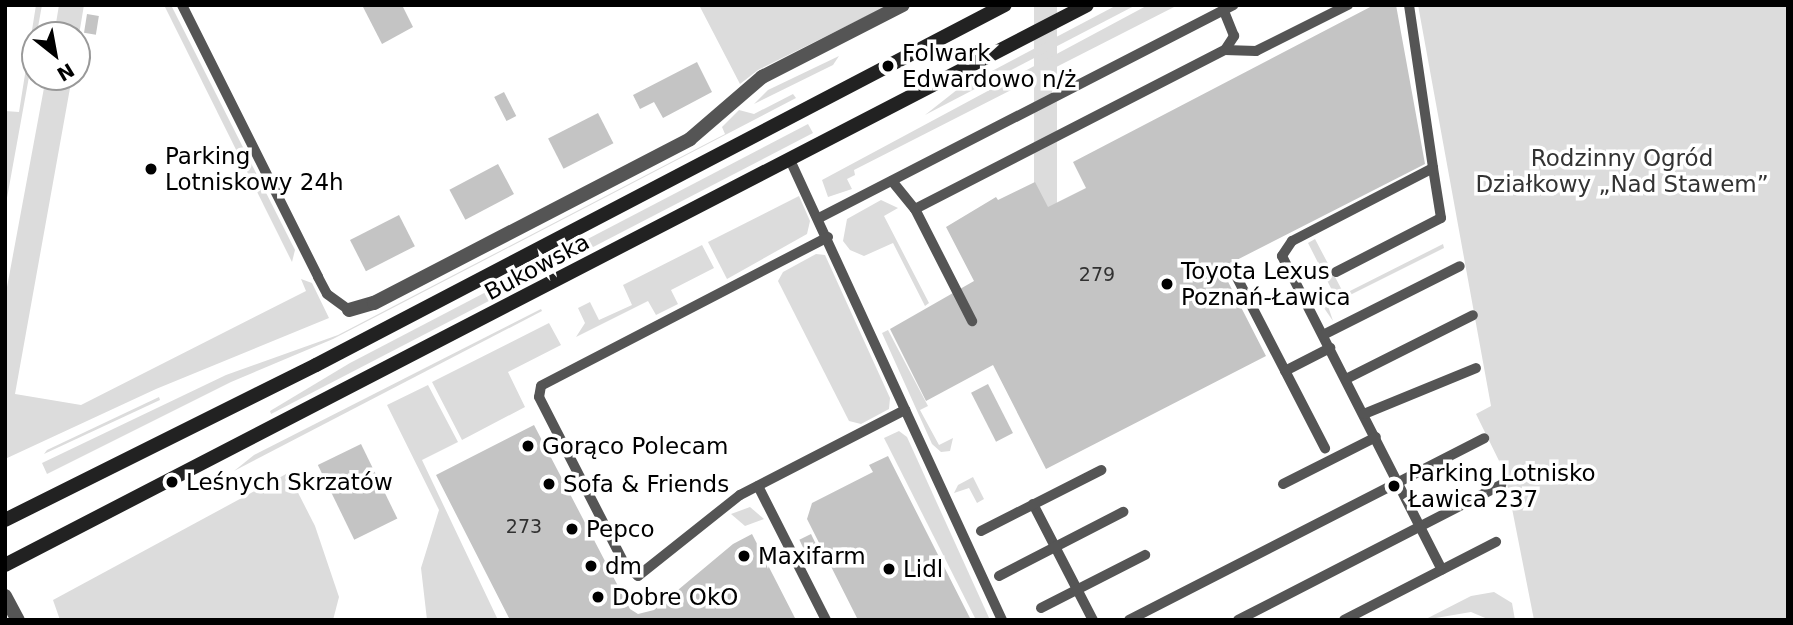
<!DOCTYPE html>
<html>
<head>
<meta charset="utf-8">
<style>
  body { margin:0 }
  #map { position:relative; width:1793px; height:625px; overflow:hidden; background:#fff; font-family:"DejaVu Sans",sans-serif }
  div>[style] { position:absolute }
  .green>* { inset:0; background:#dcdcdc; transform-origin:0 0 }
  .building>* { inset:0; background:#c4c4c4; transform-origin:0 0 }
  .lane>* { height:10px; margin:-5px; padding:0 5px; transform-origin:5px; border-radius:5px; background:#555 }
  .street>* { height:14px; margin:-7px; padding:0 7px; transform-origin:7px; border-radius:7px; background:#555 }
  .secondary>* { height:14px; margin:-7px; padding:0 7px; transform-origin:7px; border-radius:7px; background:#222 }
  .dots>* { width:19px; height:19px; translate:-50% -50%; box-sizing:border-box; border:4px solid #fff; border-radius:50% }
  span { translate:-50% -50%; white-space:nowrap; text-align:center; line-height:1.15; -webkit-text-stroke:7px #fff; paint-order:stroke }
  .number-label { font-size:19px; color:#313131 }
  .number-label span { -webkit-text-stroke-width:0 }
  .poi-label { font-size:23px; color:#000 }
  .left { translate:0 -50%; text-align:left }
  .park-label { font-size:23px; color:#333 }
  .street-label { font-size:23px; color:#000 }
  .frame { position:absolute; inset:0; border:7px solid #000; pointer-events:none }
  .north { position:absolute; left:21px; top:21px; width:70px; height:70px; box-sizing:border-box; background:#fff; border:2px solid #999; border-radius:50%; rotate:149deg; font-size:19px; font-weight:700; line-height:28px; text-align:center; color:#000 }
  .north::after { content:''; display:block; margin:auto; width:24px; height:32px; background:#000; clip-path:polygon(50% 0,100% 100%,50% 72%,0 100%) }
</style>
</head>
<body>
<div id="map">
  <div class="green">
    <i style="clip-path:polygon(36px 5px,42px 5px,5px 209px,5px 111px,19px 112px)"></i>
    <i style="clip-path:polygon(59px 5px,84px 5px,77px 47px,77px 35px,54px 35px)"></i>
    <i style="clip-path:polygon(164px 5px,171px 5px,295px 250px,292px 262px)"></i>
    <i style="clip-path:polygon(699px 5px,889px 5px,758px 70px,740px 84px)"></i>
    <i style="left:1034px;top:5px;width:23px;height:243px"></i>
    <i style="clip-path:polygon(1117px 5px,1136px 5px,925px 115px,958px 89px)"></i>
    <i style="clip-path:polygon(1148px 5px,1178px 5px,854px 170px,855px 175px,847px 179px,852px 189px,828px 197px,822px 180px)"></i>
    <i style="clip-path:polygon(1418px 5px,1788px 5px,1788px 620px,1534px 620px,1505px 473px,1476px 414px,1491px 406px)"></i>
    <i style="clip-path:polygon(839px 56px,833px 65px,754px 104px,768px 90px)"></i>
    <i style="clip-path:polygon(46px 77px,72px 77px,15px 394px,81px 405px,306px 291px,301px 279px,312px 283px,329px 318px,156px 389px,5px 459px,5px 298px)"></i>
    <i style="clip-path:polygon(793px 94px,796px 98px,333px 339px,231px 382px,47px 474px,42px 463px,226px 375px,338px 335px,725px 134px,722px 127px,739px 110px,754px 114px)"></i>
    <i style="clip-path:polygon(808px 124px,813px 133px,271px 414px,270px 411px,350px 363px)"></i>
    <i style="clip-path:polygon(799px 196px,810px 221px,807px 234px,727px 279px,708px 242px)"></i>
    <i style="clip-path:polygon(881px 200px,898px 208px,884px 216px,929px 303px,925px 306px,893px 243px,864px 256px,850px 250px,843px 241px,847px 219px)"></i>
    <i style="clip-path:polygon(1315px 239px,1344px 294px,1443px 244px,1444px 248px,1328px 306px,1333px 321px,1324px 308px,1336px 298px,1308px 243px)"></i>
    <i style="clip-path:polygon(702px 245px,714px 268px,671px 290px,678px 304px,656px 315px,648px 301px,576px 337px,585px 323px,578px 308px,590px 302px,599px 320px,632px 305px,623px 285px)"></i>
    <i style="clip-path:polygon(816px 254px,825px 255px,890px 398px,889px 409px,861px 424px,849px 421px,778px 281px,783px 272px)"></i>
    <i style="clip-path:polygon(541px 309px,542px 311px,234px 471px,254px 455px)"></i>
    <i style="clip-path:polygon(549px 323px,561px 345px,508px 372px,525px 407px,462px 440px,432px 382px)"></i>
    <i style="clip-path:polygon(888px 330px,928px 406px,920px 410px,939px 445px,953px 438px,950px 451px,941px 452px,932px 444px,882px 333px)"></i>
    <i style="clip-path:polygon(428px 385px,458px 442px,422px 460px,498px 620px,427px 620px,421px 568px,439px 510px,387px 405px)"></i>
    <i style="clip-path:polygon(159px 397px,160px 400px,44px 454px,47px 450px)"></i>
    <i style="clip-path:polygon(899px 431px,907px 437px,990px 620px,976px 620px,884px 438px)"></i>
    <i style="clip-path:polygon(288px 473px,315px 526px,339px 597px,333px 620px,60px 620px,53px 600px)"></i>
    <i style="clip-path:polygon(973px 477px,984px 499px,977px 503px,969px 488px,954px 493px,958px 485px)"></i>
    <i style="clip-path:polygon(750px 507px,764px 519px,745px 526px,731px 514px)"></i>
    <i style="clip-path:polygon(1494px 592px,1512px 603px,1515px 620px,1490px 620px,1471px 612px,1424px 620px,1471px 596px)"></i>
  </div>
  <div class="building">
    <i style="clip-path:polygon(362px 5px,402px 5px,413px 27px,382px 44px)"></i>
    <i style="clip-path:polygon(1374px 5px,1396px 5px,1425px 164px,1221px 268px,1266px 356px,1046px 469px,993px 365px,926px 401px,890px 329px,974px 281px,946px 227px,996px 197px,998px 200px,1035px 182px,1048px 207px,1086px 188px,1073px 162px)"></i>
    <i style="left:87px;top:14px;width:12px;height:19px;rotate:9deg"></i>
    <i style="clip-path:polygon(697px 62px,712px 92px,663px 118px,654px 102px,640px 109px,633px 95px)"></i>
    <i style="left:504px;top:92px;width:27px;height:11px;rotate:63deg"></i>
    <i style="left:598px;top:113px;width:34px;height:56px;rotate:63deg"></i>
    <i style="left:498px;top:164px;width:34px;height:55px;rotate:62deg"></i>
    <i style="left:399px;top:215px;width:35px;height:55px;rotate:63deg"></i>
    <i style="left:988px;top:384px;width:55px;height:19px;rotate:63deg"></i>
    <i style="clip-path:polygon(534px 425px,630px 609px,638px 614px,654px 610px,733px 544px,752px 534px,796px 620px,510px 620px,436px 475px)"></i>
    <i style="left:361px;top:444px;width:83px;height:48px;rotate:64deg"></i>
    <i style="clip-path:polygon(888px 456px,971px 620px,858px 620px,807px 519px,812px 503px,873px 472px,869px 465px)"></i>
    <i style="left:811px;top:534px;width:28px;height:13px;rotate:64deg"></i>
  </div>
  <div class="lane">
    <i style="left:182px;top:5px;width:304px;rotate:63.4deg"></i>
    <i style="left:318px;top:277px;width:19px;rotate:62deg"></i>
    <i style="left:327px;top:294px;width:27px;rotate:36deg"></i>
    <i style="left:1409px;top:5px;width:165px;rotate:81.6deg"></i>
    <i style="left:1433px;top:168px;width:159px;rotate:152.6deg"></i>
    <i style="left:1292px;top:241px;width:18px;rotate:124deg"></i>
    <i style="left:1282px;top:256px;width:352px;rotate:63deg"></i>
    <i style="left:1225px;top:50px;width:31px;rotate:2deg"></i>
    <i style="left:1256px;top:51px;width:103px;rotate:-26.6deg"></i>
    <i style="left:790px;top:160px;width:507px;rotate:65.26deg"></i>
    <i style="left:892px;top:181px;width:36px;rotate:51deg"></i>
    <i style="left:915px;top:209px;width:126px;rotate:63deg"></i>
    <i style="left:915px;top:209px;width:348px;rotate:-27.2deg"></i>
    <i style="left:1225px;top:50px;width:17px;rotate:-57deg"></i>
    <i style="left:1234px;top:36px;width:27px;rotate:-112deg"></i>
    <i style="left:819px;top:218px;width:466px;rotate:-27.2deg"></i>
    <i style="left:828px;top:237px;width:323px;rotate:152.6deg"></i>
    <i style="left:541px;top:386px;width:11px;rotate:100deg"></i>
    <i style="left:539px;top:397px;width:186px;rotate:62.9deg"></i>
    <i style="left:624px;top:563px;width:19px;rotate:43deg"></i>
    <i style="left:638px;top:576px;width:130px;rotate:-38.5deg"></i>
    <i style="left:740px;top:495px;width:186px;rotate:-27.3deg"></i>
    <i style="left:1232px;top:268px;width:203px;rotate:62.7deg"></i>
    <i style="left:1336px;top:272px;width:118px;rotate:-27.2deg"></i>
    <i style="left:1441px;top:218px;width:51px;rotate:-99.1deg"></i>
    <i style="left:1323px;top:335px;width:153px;rotate:-26.7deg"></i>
    <i style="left:1285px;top:371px;width:51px;rotate:-27.1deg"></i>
    <i style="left:1346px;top:379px;width:142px;rotate:-26.7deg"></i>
    <i style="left:1364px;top:414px;width:121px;rotate:-22.3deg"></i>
    <i style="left:1283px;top:484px;width:104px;rotate:-26.8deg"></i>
    <i style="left:758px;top:486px;width:150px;rotate:63.1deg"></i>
    <i style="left:1033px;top:504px;width:131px;rotate:62.7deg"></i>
    <i style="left:981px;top:531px;width:135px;rotate:-26.9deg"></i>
    <i style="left:999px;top:576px;width:140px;rotate:-27.3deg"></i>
    <i style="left:1041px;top:608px;width:117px;rotate:-27deg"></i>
    <i style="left:1129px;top:620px;width:399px;rotate:-27.1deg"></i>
    <i style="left:1238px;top:620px;width:296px;rotate:-27.2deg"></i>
    <i style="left:1344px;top:620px;width:171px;rotate:-27.2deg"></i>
  </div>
  <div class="street">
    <i style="left:349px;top:310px;width:26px;rotate:-16deg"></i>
    <i style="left:374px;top:303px;width:356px;rotate:-27.4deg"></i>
    <i style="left:690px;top:139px;width:95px;rotate:-40.7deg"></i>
    <i style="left:762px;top:77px;width:158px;rotate:-27.1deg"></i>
    <i style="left:5px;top:596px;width:27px;rotate:62deg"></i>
  </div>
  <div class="secondary">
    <i style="left:5px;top:520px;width:347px;rotate:-26.5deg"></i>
    <i style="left:316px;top:365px;width:777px;rotate:-27.59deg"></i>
    <i style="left:5px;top:565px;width:1218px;rotate:-27.36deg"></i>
  </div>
  <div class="dots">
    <i style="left:888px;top:66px;background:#000"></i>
    <i style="left:151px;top:169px;background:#000"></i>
    <i style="left:1167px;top:284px;background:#000"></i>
    <i style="left:528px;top:446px;background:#000"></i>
    <i style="left:172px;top:482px;background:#000"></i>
    <i style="left:549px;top:484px;background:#000"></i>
    <i style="left:1394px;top:486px;background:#000"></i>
    <i style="left:572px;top:529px;background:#000"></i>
    <i style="left:744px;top:556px;background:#000"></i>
    <i style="left:591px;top:566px;background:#000"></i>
    <i style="left:889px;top:569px;background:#000"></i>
    <i style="left:598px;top:597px;background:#000"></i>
  </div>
  <div class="number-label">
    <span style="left:1097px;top:275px">279</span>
    <span style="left:524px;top:527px">273</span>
  </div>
  <div class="poi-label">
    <span class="left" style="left:902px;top:66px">Folwark<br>Edwardowo n/ż</span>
    <span class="left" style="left:165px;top:169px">Parking<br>Lotniskowy 24h</span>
    <span class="left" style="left:1181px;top:284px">Toyota Lexus<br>Poznań-Ławica</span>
    <span class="left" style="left:542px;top:446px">Gorąco Polecam</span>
    <span class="left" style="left:1408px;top:486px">Parking Lotnisko<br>Ławica 237</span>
    <span class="left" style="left:186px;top:482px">Leśnych Skrzatów</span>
    <span class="left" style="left:563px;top:484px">Sofa &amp; Friends</span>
    <span class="left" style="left:586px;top:529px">Pepco</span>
    <span class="left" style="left:758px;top:556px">Maxifarm</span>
    <span class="left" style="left:605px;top:566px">dm</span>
    <span class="left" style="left:903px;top:569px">Lidl</span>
    <span class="left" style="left:612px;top:597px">Dobre OkO</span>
  </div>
  <div class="park-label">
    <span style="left:1622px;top:171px">Rodzinny Ogród<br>Działkowy „Nad Stawem”</span>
  </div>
  <div class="street-label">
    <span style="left:537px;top:267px;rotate:-28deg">Bukowska</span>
  </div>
  <div class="frame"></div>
  <div class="north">N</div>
</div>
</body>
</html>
